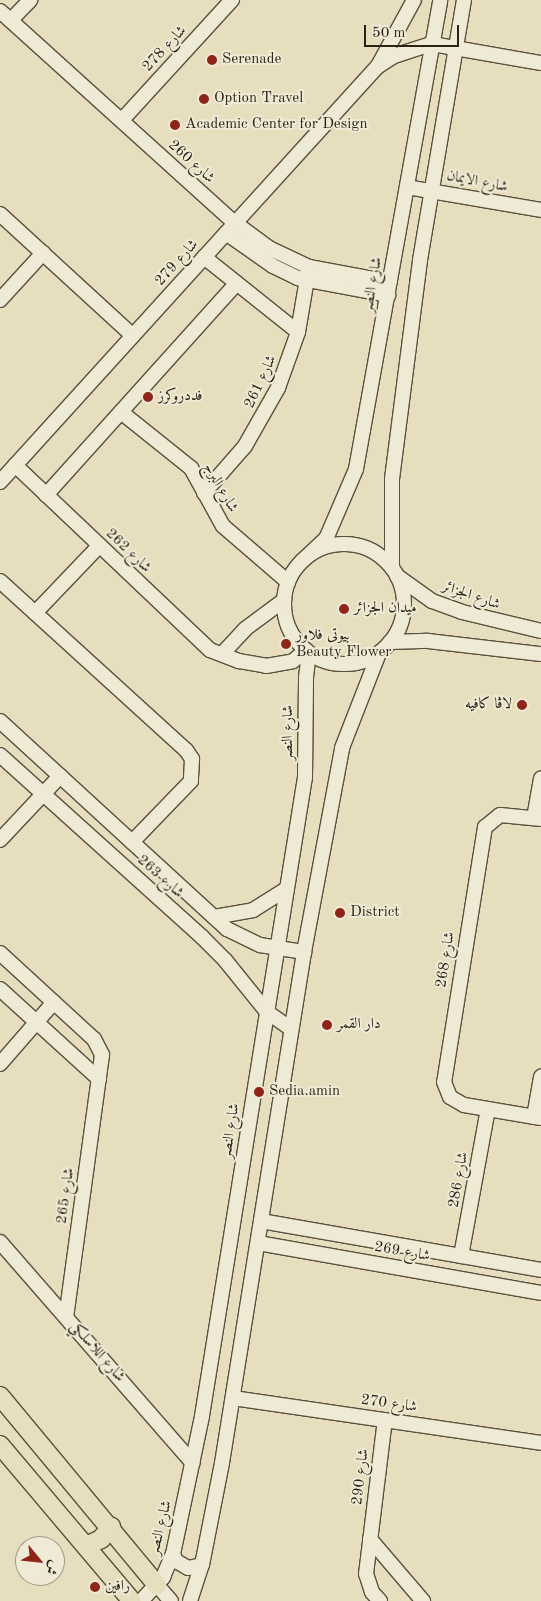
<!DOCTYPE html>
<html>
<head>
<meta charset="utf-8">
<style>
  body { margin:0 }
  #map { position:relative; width:541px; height:1601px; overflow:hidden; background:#e7debe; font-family:"Old Standard TT",Amiri,serif }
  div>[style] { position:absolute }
  .roads { filter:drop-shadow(1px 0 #5b503f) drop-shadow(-1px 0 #5b503f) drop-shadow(0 1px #5b503f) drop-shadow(0 -1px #5b503f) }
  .minor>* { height:14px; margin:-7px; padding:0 7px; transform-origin:7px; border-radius:7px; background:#efead5 }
  .minor>.ring { margin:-7px; padding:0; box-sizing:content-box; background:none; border:14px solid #efead5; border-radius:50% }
  .major>* { height:18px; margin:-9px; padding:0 9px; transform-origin:9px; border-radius:9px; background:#e7debe }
  .dots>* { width:14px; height:14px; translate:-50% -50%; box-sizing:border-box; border:2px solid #efead5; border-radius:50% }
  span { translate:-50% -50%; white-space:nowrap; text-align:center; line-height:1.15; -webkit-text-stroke:4px #efead5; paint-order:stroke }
  .street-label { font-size:15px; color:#2c2115 }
  .poi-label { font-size:15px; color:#2c2115 }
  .left { translate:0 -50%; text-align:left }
  .right { translate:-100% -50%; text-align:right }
  .north { position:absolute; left:15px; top:1536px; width:50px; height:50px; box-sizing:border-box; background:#efead5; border:1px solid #a19a88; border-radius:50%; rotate:118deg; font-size:14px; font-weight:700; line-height:20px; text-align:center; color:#2c2115 }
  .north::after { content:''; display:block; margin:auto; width:18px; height:22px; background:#8f2418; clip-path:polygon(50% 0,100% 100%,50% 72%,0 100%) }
  .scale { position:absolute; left:364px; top:25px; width:95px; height:22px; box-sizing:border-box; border:2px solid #2c2115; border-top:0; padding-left:6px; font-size:15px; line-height:18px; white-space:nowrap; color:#2c2115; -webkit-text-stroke:4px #efead5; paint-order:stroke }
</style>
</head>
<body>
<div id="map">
  <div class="roads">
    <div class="minor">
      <i style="left:0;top:11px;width:316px;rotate:42.1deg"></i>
      <i style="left:235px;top:223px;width:42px;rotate:36.3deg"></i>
      <i style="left:269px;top:248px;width:44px;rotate:25.4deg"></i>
      <i style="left:309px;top:267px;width:82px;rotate:10.5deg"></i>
      <i style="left:11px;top:20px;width:28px;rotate:-46deg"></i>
      <i style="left:378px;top:66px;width:75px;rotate:-61.4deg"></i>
      <i style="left:122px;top:120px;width:163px;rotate:-47.5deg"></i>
      <i style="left:407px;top:187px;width:136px;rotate:9.7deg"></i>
      <i style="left:0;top:214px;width:180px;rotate:42.5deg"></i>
      <i style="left:226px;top:233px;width:57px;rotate:35.1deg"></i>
      <i style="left:273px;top:266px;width:28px;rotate:26deg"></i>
      <i style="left:298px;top:278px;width:92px;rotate:10.7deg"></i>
      <i style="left:204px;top:257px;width:120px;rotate:38.6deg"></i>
      <i style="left:0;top:300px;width:64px;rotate:-47.5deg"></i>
      <i style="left:121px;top:412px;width:90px;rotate:38.7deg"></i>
      <i style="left:191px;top:468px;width:66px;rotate:61.1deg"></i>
      <i style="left:223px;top:526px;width:86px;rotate:40.7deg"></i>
      <i style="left:15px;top:465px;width:269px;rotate:43.5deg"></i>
      <i style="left:210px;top:650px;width:31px;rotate:21deg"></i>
      <i style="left:239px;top:661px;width:27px;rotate:10deg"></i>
      <i style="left:266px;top:666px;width:27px;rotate:-10deg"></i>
      <i style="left:293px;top:661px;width:17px;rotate:-40deg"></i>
      <i style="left:0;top:482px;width:561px;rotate:-47.75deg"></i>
      <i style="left:377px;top:67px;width:20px;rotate:-33deg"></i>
      <i style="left:394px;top:56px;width:40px;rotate:-18deg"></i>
      <i style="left:432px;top:44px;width:111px;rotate:9.9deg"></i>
      <i style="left:204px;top:493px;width:62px;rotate:-48.9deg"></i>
      <i style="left:245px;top:446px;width:67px;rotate:-60.4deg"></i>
      <i style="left:278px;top:388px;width:59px;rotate:-70.3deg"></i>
      <i style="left:298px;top:332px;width:66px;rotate:-80.4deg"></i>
      <i style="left:46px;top:495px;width:285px;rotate:-48deg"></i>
      <i class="ring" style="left:284px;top:544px;width:106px;height:106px"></i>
      <i style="left:302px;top:561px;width:33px;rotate:-43deg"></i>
      <i style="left:326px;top:539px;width:76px;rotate:-66.8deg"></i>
      <i style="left:356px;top:469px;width:476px;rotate:-79.8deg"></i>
      <i style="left:392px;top:567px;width:88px;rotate:-90deg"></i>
      <i style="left:392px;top:479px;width:221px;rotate:-82.7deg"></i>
      <i style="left:420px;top:260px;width:264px;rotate:-80.4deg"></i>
      <i style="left:397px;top:576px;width:43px;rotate:35.5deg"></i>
      <i style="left:432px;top:601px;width:32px;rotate:20deg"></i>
      <i style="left:462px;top:612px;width:81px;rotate:13.5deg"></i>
      <i style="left:0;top:581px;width:251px;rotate:42.3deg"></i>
      <i style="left:186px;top:750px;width:11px;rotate:56deg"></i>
      <i style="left:192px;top:759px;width:22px;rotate:93deg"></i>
      <i style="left:191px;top:781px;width:85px;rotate:134deg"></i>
      <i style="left:35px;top:613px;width:93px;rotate:-46.3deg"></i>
      <i style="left:390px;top:642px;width:38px;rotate:-2deg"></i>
      <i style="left:428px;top:641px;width:114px;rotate:6.6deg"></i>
      <i style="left:222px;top:654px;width:34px;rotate:-47deg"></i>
      <i style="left:245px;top:629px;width:49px;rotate:-36.6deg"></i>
      <i style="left:0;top:721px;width:308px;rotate:42.5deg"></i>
      <i style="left:227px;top:929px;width:37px;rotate:26deg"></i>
      <i style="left:260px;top:945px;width:45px;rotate:9deg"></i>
      <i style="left:0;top:755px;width:272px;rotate:42deg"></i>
      <i style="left:202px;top:937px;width:33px;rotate:45deg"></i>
      <i style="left:225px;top:960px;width:67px;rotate:51.1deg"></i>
      <i style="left:267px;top:1012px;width:29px;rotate:35deg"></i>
      <i style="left:534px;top:818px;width:40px;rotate:-80deg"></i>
      <i style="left:541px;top:819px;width:41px;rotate:-174.4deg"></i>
      <i style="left:500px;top:815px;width:19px;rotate:141deg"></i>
      <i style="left:485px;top:827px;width:258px;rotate:99.1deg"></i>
      <i style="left:444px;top:1082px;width:16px;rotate:68deg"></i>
      <i style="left:450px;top:1097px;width:16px;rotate:30deg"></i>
      <i style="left:464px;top:1105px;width:78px;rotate:9.6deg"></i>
      <i style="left:0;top:840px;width:88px;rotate:-46.8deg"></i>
      <i style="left:214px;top:917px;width:40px;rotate:-10deg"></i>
      <i style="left:253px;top:910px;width:40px;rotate:-32deg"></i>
      <i style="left:0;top:953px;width:127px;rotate:42.5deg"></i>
      <i style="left:94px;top:1039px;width:18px;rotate:63deg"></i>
      <i style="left:102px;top:1055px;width:264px;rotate:97.8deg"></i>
      <i style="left:0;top:989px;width:134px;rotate:42.3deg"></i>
      <i style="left:0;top:1064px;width:82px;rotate:-48.9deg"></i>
      <i style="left:534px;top:1117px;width:41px;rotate:-80.1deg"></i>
      <i style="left:261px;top:1221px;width:284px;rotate:9.9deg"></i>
      <i style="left:0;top:1242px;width:293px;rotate:48.9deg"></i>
      <i style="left:258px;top:1243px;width:287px;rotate:10deg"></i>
      <i style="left:461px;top:1256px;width:149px;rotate:-79.6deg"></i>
      <i style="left:233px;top:1398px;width:311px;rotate:8.3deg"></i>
      <i style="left:370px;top:1539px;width:82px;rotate:49.5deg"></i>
      <i style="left:173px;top:1554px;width:8px;rotate:67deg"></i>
      <i style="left:176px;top:1561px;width:14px;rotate:30deg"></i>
      <i style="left:188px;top:1568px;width:14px;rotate:-12deg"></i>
      <i style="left:157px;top:1585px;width:21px;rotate:49deg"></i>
      <i style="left:141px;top:1601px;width:33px;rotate:-47deg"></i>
      <i style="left:163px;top:1577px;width:25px;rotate:-67deg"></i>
      <i style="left:173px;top:1554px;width:141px;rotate:-78.1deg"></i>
      <i style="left:202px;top:1416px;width:647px;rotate:-80.84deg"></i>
      <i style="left:305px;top:777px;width:100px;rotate:-89.4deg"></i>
      <i style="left:306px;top:677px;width:24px;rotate:-83deg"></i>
      <i style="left:190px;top:1601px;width:38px;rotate:-72deg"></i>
      <i style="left:202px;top:1565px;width:104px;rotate:-78.9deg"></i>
      <i style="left:222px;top:1463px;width:518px;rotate:-80.88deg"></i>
      <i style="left:304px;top:952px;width:208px;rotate:-79.4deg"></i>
      <i style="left:342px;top:748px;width:102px;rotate:-68.7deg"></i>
      <i style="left:380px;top:1601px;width:12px;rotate:-132deg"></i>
      <i style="left:372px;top:1592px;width:19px;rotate:-108deg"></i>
      <i style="left:366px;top:1574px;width:155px;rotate:-83deg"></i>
    </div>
    <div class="major">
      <i style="left:0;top:1396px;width:246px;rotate:50.3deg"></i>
      <i style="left:0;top:1445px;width:204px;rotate:49.8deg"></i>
      <i style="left:86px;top:1546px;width:17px;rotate:-25deg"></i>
      <i style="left:101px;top:1539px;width:16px;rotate:-50deg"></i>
    </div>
  </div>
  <div class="dots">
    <i style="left:212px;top:60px;background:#8f2418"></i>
    <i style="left:204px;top:99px;background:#8f2418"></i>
    <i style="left:175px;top:125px;background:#8f2418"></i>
    <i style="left:148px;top:397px;background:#8f2418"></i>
    <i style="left:344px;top:609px;background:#8f2418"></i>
    <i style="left:286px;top:644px;background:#8f2418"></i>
    <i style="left:522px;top:705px;background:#8f2418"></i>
    <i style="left:340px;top:913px;background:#8f2418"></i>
    <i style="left:327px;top:1025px;background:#8f2418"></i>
    <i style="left:259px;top:1092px;background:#8f2418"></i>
    <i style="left:95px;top:1587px;background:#8f2418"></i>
  </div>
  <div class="street-label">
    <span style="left:165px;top:49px;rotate:-47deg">شارع 278</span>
    <span style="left:191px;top:162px;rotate:42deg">شارع 260</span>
    <span style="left:477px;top:182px;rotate:11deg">شارع الايمان</span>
    <span style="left:177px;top:263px;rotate:-48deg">شارع 279</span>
    <span style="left:373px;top:285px;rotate:-80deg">شارع النصر</span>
    <span style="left:261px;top:382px;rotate:-65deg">شارع 261</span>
    <span style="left:220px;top:488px;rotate:60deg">شارع البرج</span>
    <span style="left:128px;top:551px;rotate:44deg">شارع 262</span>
    <span style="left:471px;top:596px;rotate:19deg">شارع الجزائر</span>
    <span style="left:289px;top:733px;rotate:-90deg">شارع النصر</span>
    <span style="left:160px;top:877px;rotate:42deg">شارع 263</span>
    <span style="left:446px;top:960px;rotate:-81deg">شارع 268</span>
    <span style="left:231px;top:1131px;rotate:-81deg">شارع النصر</span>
    <span style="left:459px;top:1180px;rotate:-80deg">شارع 286</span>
    <span style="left:66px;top:1196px;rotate:-82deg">شارع 265</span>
    <span style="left:402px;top:1252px;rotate:10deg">شارع 269</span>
    <span style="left:97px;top:1352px;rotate:49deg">شارع اللاسلكي</span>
    <span style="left:389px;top:1404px;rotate:8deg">شارع 270</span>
    <span style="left:361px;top:1477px;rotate:-83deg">شارع 290</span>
    <span style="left:161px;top:1528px;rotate:-76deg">شارع النصر</span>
  </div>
  <div class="poi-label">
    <span class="left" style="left:222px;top:60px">Serenade</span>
    <span class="left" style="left:214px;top:99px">Option Travel</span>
    <span class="left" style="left:185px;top:125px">Academic Center for Design</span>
    <span class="left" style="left:158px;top:397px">فددروكرز</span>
    <span class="left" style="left:354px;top:609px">ميدان الجزائر</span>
    <span class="left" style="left:296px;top:644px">بيوتى فلاور<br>Beauty Flower</span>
    <span class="right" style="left:512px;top:705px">لاڤا كافيه</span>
    <span class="left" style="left:350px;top:913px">District</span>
    <span class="left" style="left:337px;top:1025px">دار القمر</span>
    <span class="left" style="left:269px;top:1092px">Sedia.amin</span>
    <span class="left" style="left:105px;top:1587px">رافين</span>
  </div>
  <div class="north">ش</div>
  <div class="scale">50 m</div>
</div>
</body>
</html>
